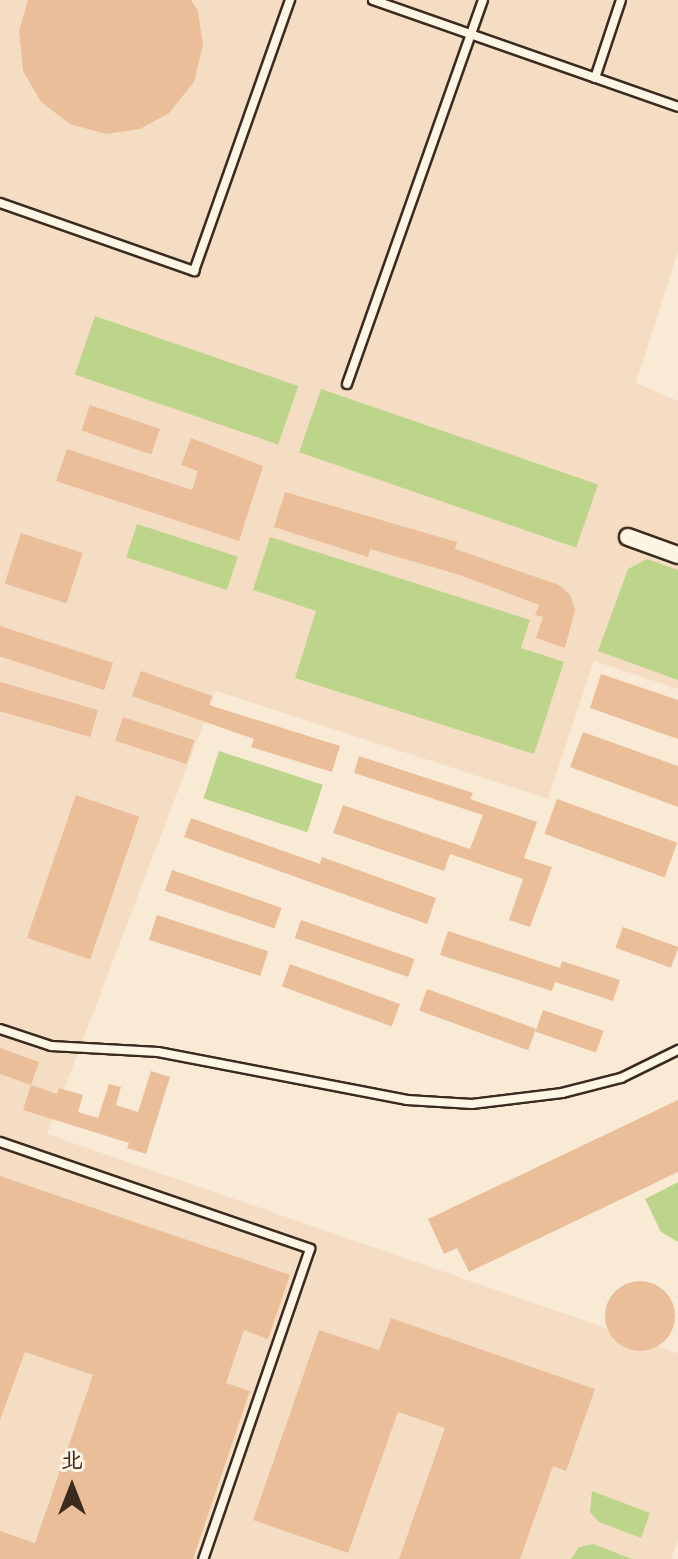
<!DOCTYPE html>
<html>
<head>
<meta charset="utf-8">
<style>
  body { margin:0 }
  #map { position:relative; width:678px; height:1559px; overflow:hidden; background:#f9ead6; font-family:"Gochi Hand","LXGW WenKai TC",sans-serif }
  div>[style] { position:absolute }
  .built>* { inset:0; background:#f5ddc4 }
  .green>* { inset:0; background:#bdd48b; transform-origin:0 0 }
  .building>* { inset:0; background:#ebbe9a; transform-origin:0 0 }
  .round { border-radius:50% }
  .roads { filter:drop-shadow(2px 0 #3b2a1e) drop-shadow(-2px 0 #3b2a1e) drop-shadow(0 2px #3b2a1e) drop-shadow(0 -2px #3b2a1e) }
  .lane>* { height:8px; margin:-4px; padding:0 4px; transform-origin:4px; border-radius:4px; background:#fcf5e5 }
  .street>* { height:16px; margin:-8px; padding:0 8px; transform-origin:8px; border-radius:8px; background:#fcf5e5 }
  span { translate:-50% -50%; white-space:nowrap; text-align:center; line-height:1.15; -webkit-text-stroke:7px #fcf5e5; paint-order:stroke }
  .north { position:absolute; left:32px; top:1447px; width:80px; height:80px; -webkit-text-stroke:6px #fcf5e5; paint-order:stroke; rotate:0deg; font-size:22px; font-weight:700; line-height:32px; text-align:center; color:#3b2a1e }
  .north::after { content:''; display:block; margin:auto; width:28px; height:36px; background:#3b2a1e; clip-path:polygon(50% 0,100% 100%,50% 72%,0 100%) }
</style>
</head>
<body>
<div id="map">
  <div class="built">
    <i style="clip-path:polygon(0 0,678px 0,678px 252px,636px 383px,678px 401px,678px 689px,594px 661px,548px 799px,216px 691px,47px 1134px,678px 1353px,678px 1540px,671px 1559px,0 1559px)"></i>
  </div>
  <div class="green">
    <i style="left:95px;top:316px;width:215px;height:62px;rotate:19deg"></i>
    <i style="left:321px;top:389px;width:293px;height:67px;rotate:19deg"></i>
    <i style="left:137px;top:524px;width:106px;height:35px;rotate:18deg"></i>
    <i style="clip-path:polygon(270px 537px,530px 620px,521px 648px,564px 662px,534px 754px,295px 678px,316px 611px,253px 590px)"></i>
    <i style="clip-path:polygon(647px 559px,678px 570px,678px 680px,598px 651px,628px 569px)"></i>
    <i style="left:219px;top:751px;width:109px;height:50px;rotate:18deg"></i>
    <i style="clip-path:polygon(678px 1182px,678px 1242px,661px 1232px,645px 1199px)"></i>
    <i style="clip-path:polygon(592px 1491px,650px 1513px,641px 1538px,599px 1522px,590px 1512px)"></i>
    <i style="clip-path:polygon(593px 1544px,632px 1559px,571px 1559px,579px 1547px)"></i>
  </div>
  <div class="building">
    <i style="clip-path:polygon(28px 0,191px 0,198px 11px,203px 45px,194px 82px,169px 113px,140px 129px,106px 134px,70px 124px,41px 102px,23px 71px,19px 31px)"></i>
    <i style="left:90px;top:405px;width:74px;height:27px;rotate:19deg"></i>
    <i style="clip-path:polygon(191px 438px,263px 466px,239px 541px,56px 481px,67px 449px,192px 490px,198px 471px,181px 465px)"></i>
    <i style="clip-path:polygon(285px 492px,457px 542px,455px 549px,559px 585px,570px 595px,575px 610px,565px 648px,536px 638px,543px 617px,535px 615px,539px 605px,460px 575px,370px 549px,368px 557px,274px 527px)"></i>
    <i style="left:21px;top:533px;width:65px;height:53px;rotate:18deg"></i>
    <i style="left:0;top:626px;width:119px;height:29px;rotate:18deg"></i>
    <i style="clip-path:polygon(141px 671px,212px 696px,209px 705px,340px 746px,332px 772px,251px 747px,254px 739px,132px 696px)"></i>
    <i style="clip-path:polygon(601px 674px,678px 700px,678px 739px,590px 708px)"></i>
    <i style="left:0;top:682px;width:102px;height:28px;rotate:16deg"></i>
    <i style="left:123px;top:717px;width:75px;height:25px;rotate:18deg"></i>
    <i style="clip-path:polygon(583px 732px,678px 766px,678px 807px,570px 767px)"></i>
    <i style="clip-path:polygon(359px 756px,473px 793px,470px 799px,537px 822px,524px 858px,552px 867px,530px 927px,509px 920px,523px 879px,450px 854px,444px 871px,333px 833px,343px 805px,470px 849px,483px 815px,354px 773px)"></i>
    <i style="left:76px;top:795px;width:67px;height:151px;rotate:19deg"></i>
    <i style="left:557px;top:799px;width:128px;height:37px;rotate:20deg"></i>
    <i style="clip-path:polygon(191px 818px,320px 864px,322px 857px,436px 898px,427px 924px,184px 837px)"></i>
    <i style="left:172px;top:870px;width:116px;height:22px;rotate:19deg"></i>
    <i style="left:157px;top:915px;width:117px;height:26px;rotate:18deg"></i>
    <i style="left:301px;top:920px;width:120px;height:19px;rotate:19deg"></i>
    <i style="left:623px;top:927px;width:59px;height:22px;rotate:20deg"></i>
    <i style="clip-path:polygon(448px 931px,560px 968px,562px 961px,620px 980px,613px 1001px,555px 982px,552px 991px,440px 955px)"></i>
    <i style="left:290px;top:964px;width:117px;height:24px;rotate:20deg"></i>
    <i style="left:427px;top:989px;width:116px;height:23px;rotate:20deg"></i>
    <i style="left:543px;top:1010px;width:64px;height:23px;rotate:19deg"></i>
    <i style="clip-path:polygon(0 1048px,39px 1062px,31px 1085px,0 1074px)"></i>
    <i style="clip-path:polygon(151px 1071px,170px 1077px,146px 1154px,127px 1148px,129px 1143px,23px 1110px,31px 1085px,57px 1094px,59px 1088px,83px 1095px,78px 1112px,98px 1118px,109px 1084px,121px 1087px,116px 1105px,138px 1112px)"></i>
    <i style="clip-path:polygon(678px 1100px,678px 1172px,469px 1272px,457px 1248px,444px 1254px,428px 1219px)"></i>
    <i style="clip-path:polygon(0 1176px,290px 1275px,268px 1339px,244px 1330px,226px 1383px,250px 1391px,193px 1559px,0 1559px,0 1531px,35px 1543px,93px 1375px,25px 1352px,0 1420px)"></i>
    <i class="round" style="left:605px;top:1281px;width:70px;height:70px"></i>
    <i style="clip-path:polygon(391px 1318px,595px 1389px,566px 1471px,553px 1466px,520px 1559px,399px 1559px,445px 1428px,398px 1412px,348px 1553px,253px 1520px,319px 1330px,379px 1350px)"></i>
  </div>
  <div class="roads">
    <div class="lane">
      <i style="left:373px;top:0;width:323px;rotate:19.3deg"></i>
      <i style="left:595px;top:78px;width:82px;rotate:-71.6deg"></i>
      <i style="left:0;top:203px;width:206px;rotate:19.3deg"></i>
      <i style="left:194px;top:271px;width:288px;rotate:-70.5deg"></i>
      <i style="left:347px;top:384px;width:407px;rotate:-70.5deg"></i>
      <i style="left:0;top:1029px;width:54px;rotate:18.4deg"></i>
      <i style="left:51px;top:1046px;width:107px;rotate:3.2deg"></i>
      <i style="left:158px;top:1052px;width:254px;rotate:10.9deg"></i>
      <i style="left:407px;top:1100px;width:65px;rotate:3.5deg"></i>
      <i style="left:472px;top:1104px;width:91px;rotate:-7deg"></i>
      <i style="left:562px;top:1093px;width:61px;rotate:-14.3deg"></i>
      <i style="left:621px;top:1078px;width:64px;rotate:-26.2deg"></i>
      <i style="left:0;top:1142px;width:328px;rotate:19deg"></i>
      <i style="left:310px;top:1249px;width:328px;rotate:109deg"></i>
    </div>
    <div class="street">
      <i style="left:628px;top:537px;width:53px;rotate:19.8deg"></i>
    </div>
  </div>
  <div class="north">北</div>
</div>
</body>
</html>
